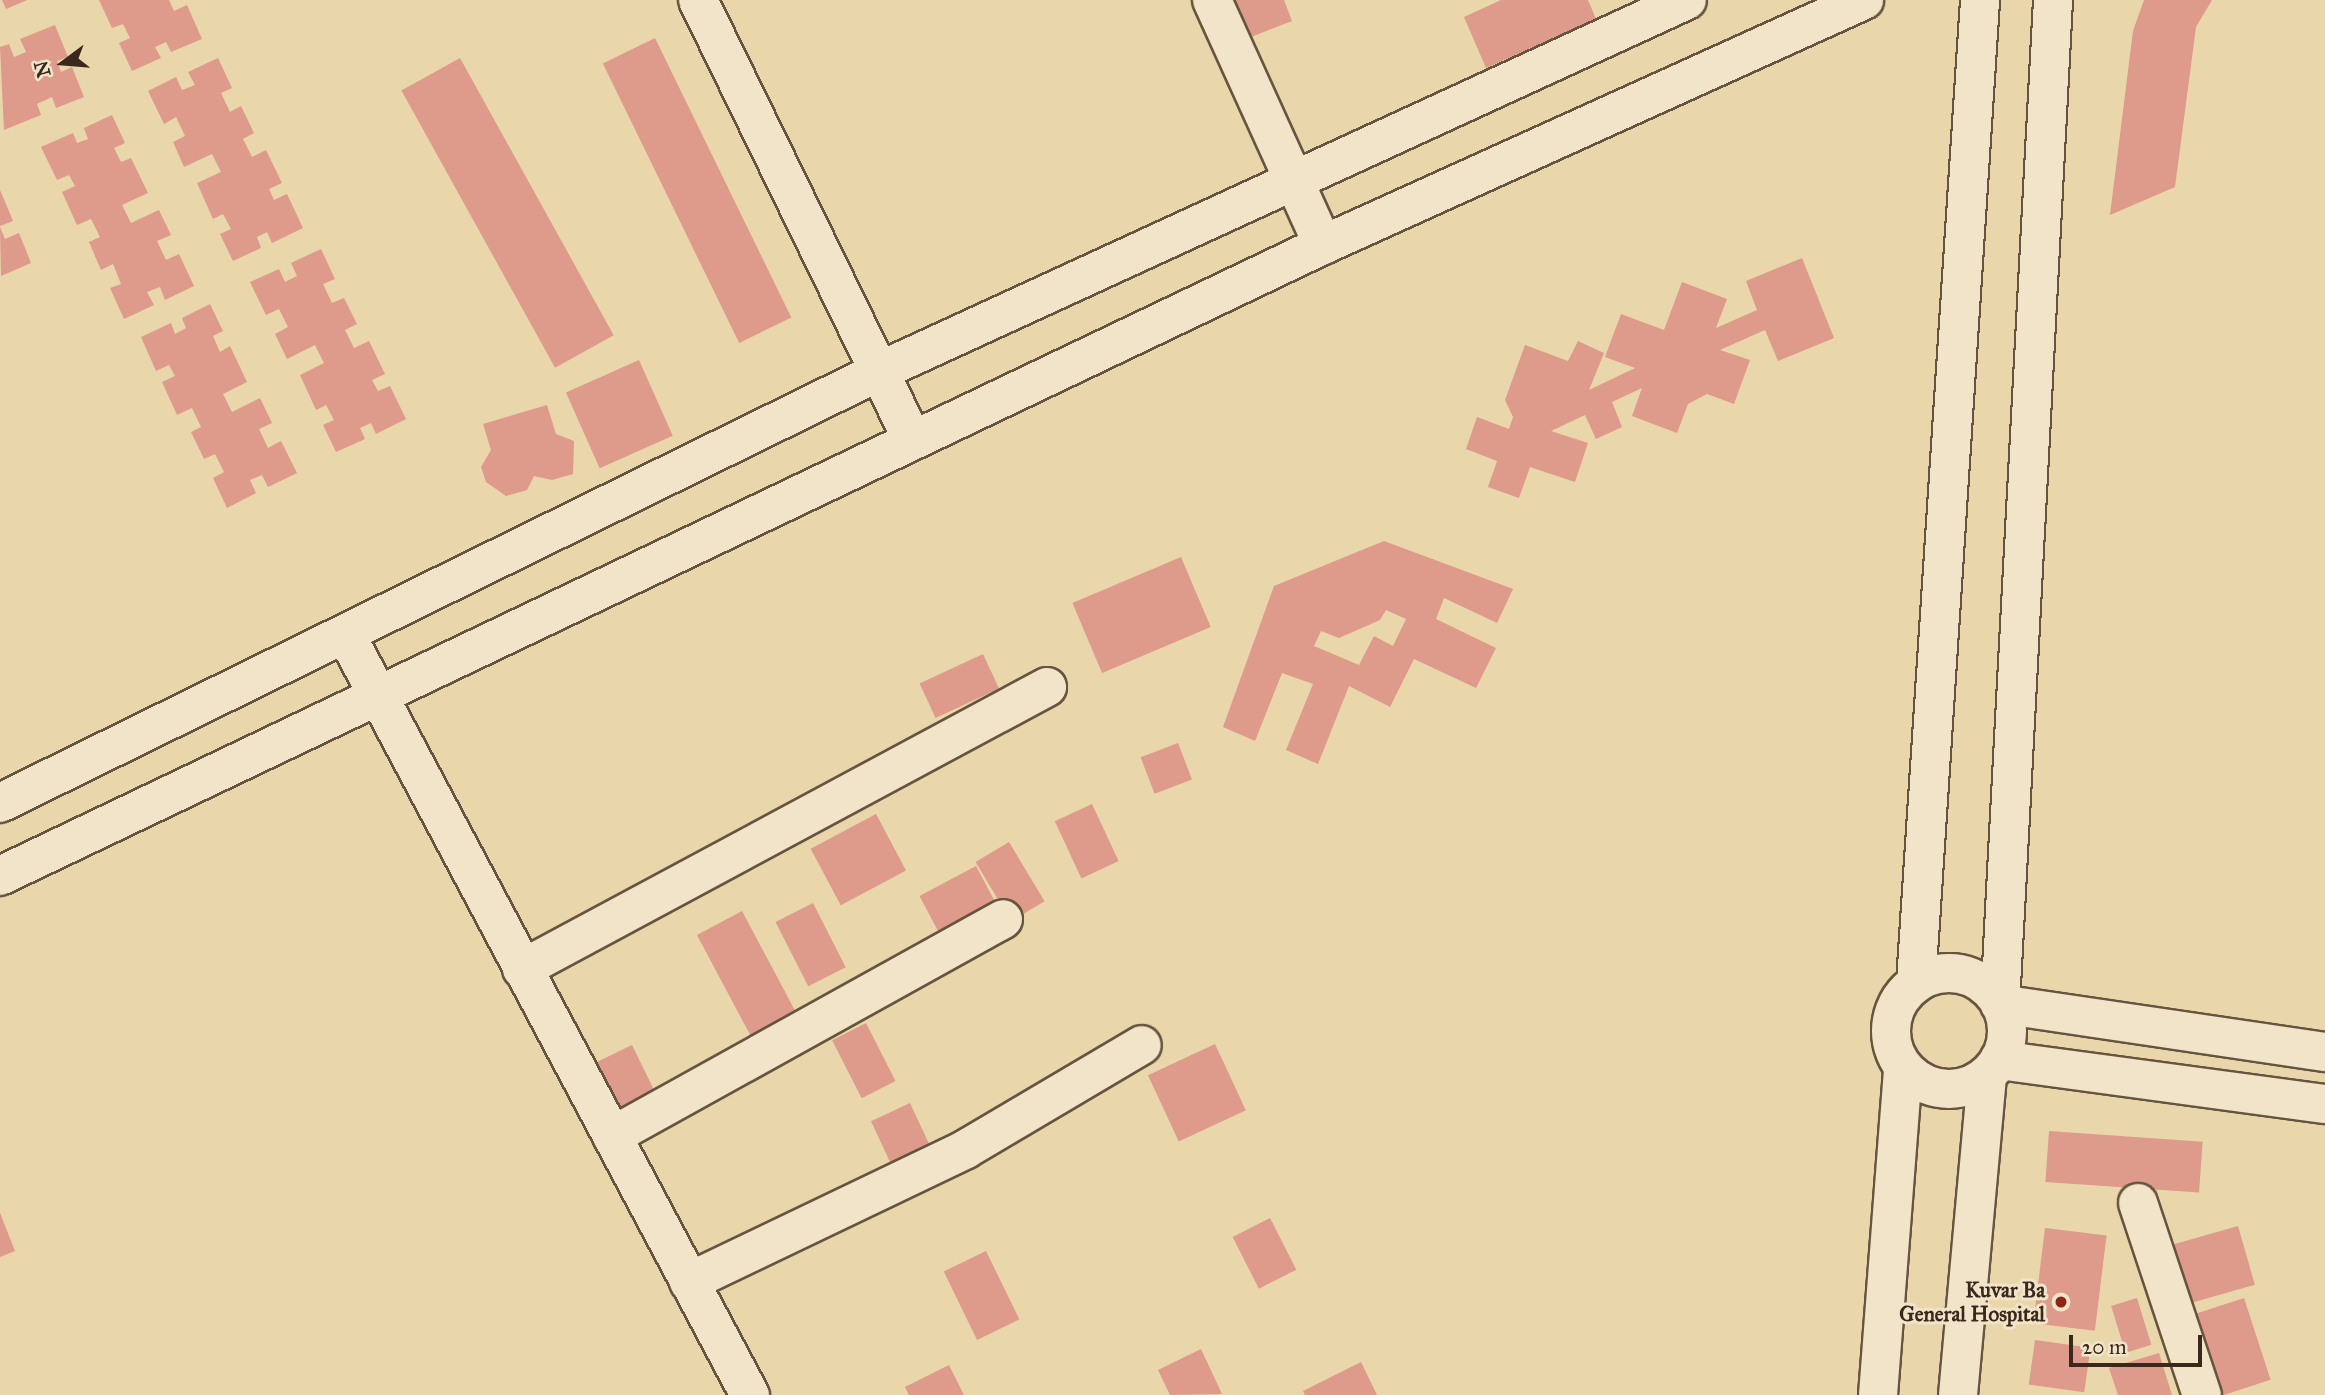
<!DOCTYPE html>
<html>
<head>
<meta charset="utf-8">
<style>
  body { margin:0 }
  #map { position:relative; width:2325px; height:1395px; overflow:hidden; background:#e9d6aa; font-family:"IM FELL Great Primer",serif }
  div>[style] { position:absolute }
  .building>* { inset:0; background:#de9a8a; transform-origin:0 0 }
  .roads { filter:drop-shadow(2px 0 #665440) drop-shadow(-2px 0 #665440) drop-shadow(0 2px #665440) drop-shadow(0 -2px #665440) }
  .street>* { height:38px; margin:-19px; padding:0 19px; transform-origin:19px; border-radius:19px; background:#f1e4c8 }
  .secondary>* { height:38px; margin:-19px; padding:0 19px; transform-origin:19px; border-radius:19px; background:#f1e4c8 }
  .secondary>.ring { margin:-19px; padding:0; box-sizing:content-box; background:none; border:38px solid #f1e4c8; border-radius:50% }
  .dots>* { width:19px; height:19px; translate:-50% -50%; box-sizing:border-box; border:4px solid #f1e4c8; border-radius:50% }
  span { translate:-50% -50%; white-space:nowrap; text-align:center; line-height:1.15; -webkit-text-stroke:6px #f1e4c8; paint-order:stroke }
  .poi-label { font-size:21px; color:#3a281d; font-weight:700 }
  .right { translate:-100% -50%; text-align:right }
  .north { position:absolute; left:28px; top:28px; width:70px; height:70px; -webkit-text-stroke:5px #f1e4c8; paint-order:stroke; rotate:254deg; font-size:19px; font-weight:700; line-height:28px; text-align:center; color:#3a281d }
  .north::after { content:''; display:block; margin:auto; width:24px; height:32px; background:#3a281d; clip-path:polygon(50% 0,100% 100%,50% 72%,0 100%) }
  .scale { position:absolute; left:2069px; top:1335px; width:133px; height:32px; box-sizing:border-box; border:4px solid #3a281d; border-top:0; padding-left:9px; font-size:21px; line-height:24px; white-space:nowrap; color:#3a281d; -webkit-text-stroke:5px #f1e4c8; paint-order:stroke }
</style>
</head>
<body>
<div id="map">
  <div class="building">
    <i style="clip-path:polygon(2px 0,27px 0,6px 9px)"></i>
    <i style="clip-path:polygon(99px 0,169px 0,174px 11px,187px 5px,202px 39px,171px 52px,166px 42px,155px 47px,161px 58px,132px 71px,119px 43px,130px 38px,123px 24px,112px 28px)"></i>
    <i style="clip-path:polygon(1231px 0,1284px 0,1292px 21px,1246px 39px)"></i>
    <i style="clip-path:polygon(1501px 0,1588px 0,1596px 19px,1486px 68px,1464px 17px)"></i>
    <i style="clip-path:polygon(2144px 0,2212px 0,2196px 27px,2175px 187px,2110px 215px,2133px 31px)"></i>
    <i style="clip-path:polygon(55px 25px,68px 57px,57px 61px,61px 72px,72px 67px,84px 97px,56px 108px,52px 97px,37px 104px,41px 115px,4px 130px,0 47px,9px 44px,14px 57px,26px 52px,20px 39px)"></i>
    <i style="left:655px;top:38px;width:311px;height:58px;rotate:64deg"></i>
    <i style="clip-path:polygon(218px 58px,232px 88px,221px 93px,230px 112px,241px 106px,254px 133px,243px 139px,252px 157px,266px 150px,282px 183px,269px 189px,274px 200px,287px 194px,303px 228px,272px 243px,267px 232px,257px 237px,261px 248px,233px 261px,220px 234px,231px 229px,223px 214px,213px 219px,197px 183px,221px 172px,212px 154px,184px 167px,173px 142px,185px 136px,176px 117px,164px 124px,148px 91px,176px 77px,182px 90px,195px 85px,188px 72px)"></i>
    <i style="left:460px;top:58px;width:317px;height:67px;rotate:61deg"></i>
    <i style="clip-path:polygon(112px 115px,125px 143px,114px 148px,121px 162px,131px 158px,148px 193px,122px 205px,131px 223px,159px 210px,171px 235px,157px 241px,166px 260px,179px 254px,194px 286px,165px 300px,160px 287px,147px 292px,154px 305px,124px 319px,110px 288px,121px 284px,113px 264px,101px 270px,89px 242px,100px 237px,91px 219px,77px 225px,62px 192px,75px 186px,69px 175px,57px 180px,41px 147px,73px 133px,77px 143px,88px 139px,84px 128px)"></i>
    <i style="clip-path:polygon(0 190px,13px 221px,0 226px)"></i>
    <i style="clip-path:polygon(0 227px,5px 239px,19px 233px,31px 263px,1px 276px)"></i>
    <i style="clip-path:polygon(321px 249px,335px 279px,323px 284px,332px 303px,344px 298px,357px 324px,345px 330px,354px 348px,369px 341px,385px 374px,372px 380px,378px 391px,390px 386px,406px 419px,376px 434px,371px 423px,360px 428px,365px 439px,336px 452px,323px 425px,334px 420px,326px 405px,316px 410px,300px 375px,324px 363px,315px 345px,287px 359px,275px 334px,288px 327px,279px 309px,266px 315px,250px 282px,279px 269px,285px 282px,297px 276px,291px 263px)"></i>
    <i style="clip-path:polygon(1802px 258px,1834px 338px,1778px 361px,1765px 330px,1720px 350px,1750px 360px,1734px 404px,1707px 394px,1688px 404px,1677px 433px,1632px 416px,1642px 388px,1612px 402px,1622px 427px,1596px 439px,1585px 415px,1551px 431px,1588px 443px,1575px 482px,1530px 467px,1519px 498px,1488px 487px,1497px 461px,1466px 449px,1477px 417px,1509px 429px,1513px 417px,1505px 400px,1525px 345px,1568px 361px,1578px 341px,1604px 353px,1589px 390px,1635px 368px,1605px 357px,1621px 314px,1664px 330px,1682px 282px,1727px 299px,1716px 328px,1757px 310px,1746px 281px)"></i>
    <i style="clip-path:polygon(210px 304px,223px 331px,213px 336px,220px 352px,230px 346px,247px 382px,223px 394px,232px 412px,260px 398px,272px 423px,259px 429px,268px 448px,281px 441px,297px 473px,268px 487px,262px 475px,250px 480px,256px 493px,227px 508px,213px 478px,224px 472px,215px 454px,204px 459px,191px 432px,201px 427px,192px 408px,177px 415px,162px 382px,175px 376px,169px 365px,156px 371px,141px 337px,171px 323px,175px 334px,186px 328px,182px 318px)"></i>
    <i style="left:639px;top:360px;width:83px;height:80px;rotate:66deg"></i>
    <i style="clip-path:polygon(547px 405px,556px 434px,574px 441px,573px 474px,552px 480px,534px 476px,527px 490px,506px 496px,486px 482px,481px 467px,491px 450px,483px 424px)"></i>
    <i style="clip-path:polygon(evenodd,1384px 541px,1513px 589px,1497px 623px,1444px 598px,1436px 619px,1496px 648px,1476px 688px,1414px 659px,1390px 707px,1349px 686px,1318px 764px,1286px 750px,1313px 684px,1282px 673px,1255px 741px,1223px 727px,1274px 586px,1384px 541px,1386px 610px,1406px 619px,1393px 646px,1374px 636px,1359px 665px,1314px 646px,1321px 631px,1339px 638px,1380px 620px,1386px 610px)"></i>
    <i style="left:1181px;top:557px;width:76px;height:118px;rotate:67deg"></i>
    <i style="left:983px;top:654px;width:38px;height:70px;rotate:65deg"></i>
    <i style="left:1178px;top:743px;width:39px;height:40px;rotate:69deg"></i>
    <i style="left:1092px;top:804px;width:63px;height:41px;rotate:65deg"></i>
    <i style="left:876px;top:814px;width:64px;height:74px;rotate:62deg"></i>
    <i style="left:1009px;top:842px;width:69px;height:39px;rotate:59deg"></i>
    <i style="left:976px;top:866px;width:50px;height:64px;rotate:62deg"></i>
    <i style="left:813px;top:903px;width:72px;height:42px;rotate:63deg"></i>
    <i style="left:742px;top:911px;width:130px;height:51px;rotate:62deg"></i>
    <i style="left:866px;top:1023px;width:65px;height:38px;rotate:63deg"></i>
    <i style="left:1215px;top:1044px;width:73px;height:74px;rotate:65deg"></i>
    <i style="left:632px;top:1045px;width:66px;height:39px;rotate:64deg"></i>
    <i style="left:910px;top:1103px;width:63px;height:43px;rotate:65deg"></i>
    <i style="left:2049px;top:1131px;width:154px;height:51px;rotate:4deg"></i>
    <i style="clip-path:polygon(0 1213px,15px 1251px,0 1257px)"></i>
    <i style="left:1270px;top:1218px;width:58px;height:42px;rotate:63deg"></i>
    <i style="left:2238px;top:1226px;width:61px;height:73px;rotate:74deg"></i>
    <i style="left:2045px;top:1228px;width:62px;height:96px;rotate:7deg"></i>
    <i style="left:986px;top:1251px;width:76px;height:47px;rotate:64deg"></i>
    <i style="left:2137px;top:1298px;width:49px;height:27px;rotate:73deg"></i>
    <i style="left:2244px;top:1298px;width:86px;height:59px;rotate:72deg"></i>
    <i style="left:2035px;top:1340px;width:56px;height:45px;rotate:8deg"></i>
    <i style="clip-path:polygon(1201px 1349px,1222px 1394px,1170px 1395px,1158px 1370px)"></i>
    <i style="clip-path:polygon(2159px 1353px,2172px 1395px,2118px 1395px,2109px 1368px)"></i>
    <i style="clip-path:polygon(1361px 1362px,1377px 1395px,1305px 1395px,1303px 1391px)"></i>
    <i style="clip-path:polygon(949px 1365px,964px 1395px,909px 1395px,905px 1387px)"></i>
  </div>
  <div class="roads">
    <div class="street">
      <i style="left:698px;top:0;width:490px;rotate:64deg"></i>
      <i style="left:1212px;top:0;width:269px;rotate:65.6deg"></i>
      <i style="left:346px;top:635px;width:861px;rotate:62.01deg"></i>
      <i style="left:522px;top:969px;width:596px;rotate:-28.24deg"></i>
      <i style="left:612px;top:1136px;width:447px;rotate:-29deg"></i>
      <i style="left:2138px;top:1203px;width:202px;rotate:71.6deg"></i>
      <i style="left:689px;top:1282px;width:307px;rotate:-25.6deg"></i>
      <i style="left:966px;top:1149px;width:204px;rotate:-30.6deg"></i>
    </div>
    <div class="secondary">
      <i style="left:2053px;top:0;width:1005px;rotate:93.02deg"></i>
      <i style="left:2000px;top:1004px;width:329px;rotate:8.4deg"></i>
      <i style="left:0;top:803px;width:980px;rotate:-26.15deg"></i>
      <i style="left:880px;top:371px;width:888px;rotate:-24.69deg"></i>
      <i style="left:0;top:876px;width:1466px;rotate:-25.5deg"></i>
      <i style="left:1323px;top:245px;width:594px;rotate:-24.36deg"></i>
      <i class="ring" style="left:1891px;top:973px;width:78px;height:78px"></i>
      <i style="left:1916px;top:983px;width:985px;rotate:-86.27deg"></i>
      <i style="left:1999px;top:1060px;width:329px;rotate:7.7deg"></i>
      <i style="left:1878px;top:1395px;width:328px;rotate:-85.6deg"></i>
      <i style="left:1958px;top:1395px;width:320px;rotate:-84.8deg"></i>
    </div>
  </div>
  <div class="dots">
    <i style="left:2061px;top:1302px;background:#8f2418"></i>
  </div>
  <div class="poi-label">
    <span class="right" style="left:2045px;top:1302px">Kuvar Ba<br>General Hospital</span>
  </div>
  <div class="north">N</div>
  <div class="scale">20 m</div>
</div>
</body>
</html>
